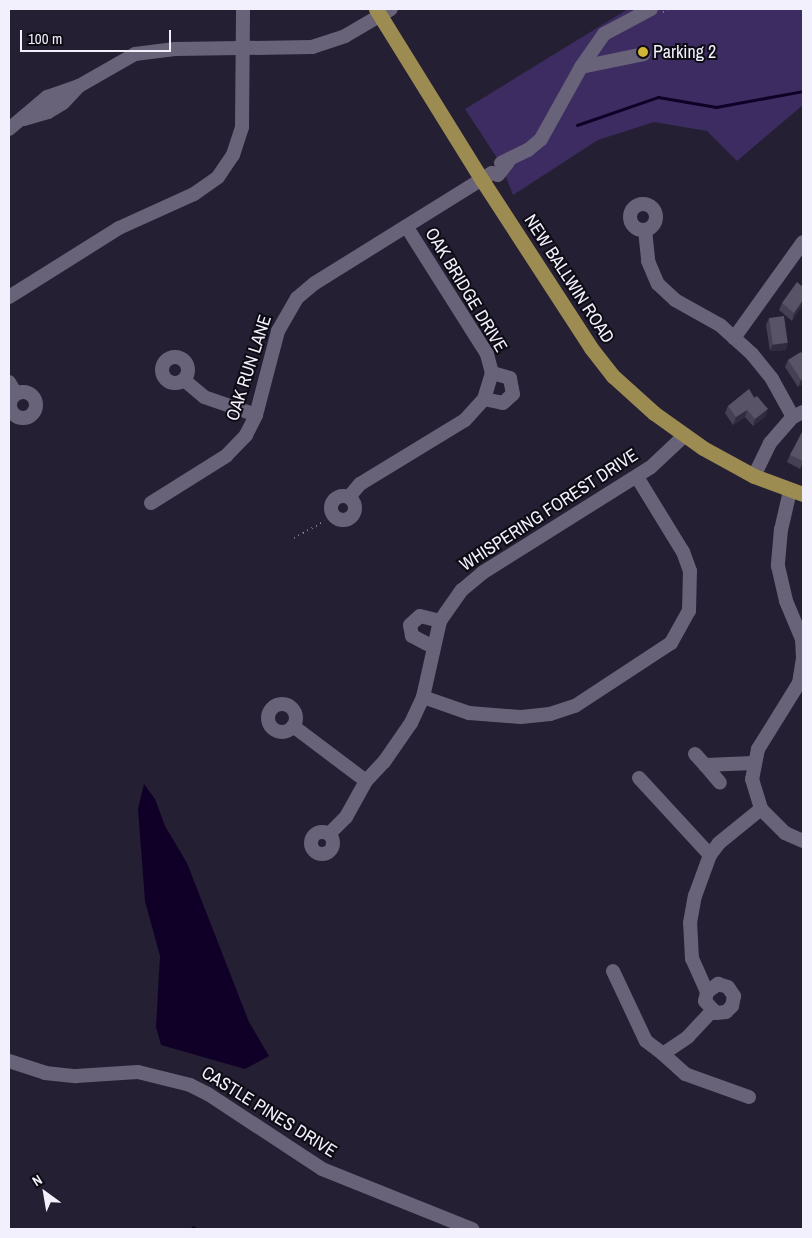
<!DOCTYPE html>
<html>
<head>
<meta charset="utf-8">
<style>
  body { margin:0 }
  #map { position:relative; width:812px; height:1238px; overflow:hidden; background:#241f32; font-family:"Archivo Narrow",sans-serif }
  div>[style] { position:absolute }
  .green>* { inset:0; background:#3d2c61 }
  .water>* { inset:0; background:#100028 }
  .stream>* { height:3px; margin:-1.5px; padding:0 1.5px; transform-origin:1.5px; border-radius:1.5px; background:#100028 }
  .path>* { height:2px; margin-top:-1px; transform-origin:0; background:repeating-linear-gradient(90deg,#878393 0 1px,transparent 0 5px) }
  .minor>* { height:14px; margin:-7px; padding:0 7px; transform-origin:7px; border-radius:7px; background:#686379 }
  .minor>.ring { margin:-7px; padding:0; box-sizing:content-box; background:none; border:14px solid #686379; border-radius:50% }
  .major>* { height:15px; margin:-7.5px; padding:0 7.5px; transform-origin:7.5px; border-radius:7.5px; background:#9d8c51 }
  .wall>* { inset:0; background:#454054 }
  .shaded-wall>* { inset:0; background:#302b3f }
  .building>* { inset:0; background:#585366; transform-origin:0 0 }
  .dots>* { width:14px; height:14px; translate:-50% -50%; box-sizing:border-box; border:2px solid #0d0b13; border-radius:50% }
  span { translate:-50% -50%; white-space:nowrap; text-align:center; line-height:1.15; -webkit-text-stroke:4px #0d0b13; paint-order:stroke }
  .poi-label { font-size:18px; color:#f3f0fd }
  .left { translate:0 -50%; text-align:left }
  .street-label { font-size:18px; color:#f3f0fd }
  .frame { position:absolute; inset:0; border:10px solid #f3f0fd; pointer-events:none }
  .north { position:absolute; left:20px; top:1168px; width:50px; height:50px; -webkit-text-stroke:4px #0d0b13; paint-order:stroke; rotate:328deg; font-size:14px; font-weight:700; line-height:20px; text-align:center; color:#f3f0fd }
  .north::after { content:''; display:block; margin:auto; width:18px; height:22px; background:#f3f0fd; clip-path:polygon(50% 0,100% 100%,50% 72%,0 100%) }
  .scale { position:absolute; left:20px; top:30px; width:151px; height:22px; box-sizing:border-box; border:2px solid #f3f0fd; border-top:0; padding-left:6px; font-size:15px; line-height:18px; white-space:nowrap; color:#f3f0fd; -webkit-text-stroke:4px #0d0b13; paint-order:stroke }
</style>
</head>
<body>
<div id="map">
  <div class="green">
    <i style="clip-path:polygon(628px 9px,803px 9px,803px 105px,737px 161px,707px 131px,654px 122px,598px 140px,513px 195px,501px 164px,465px 109px)"></i>
  </div>
  <div class="water">
    <i style="clip-path:polygon(144px 784px,155px 799px,165px 826px,187px 863px,249px 1022px,269px 1056px,245px 1069px,161px 1045px,156px 1027px,160px 956px,145px 901px,138px 809px)"></i>
  </div>
  <div class="stream">
    <i style="left:577px;top:125px;width:86px;rotate:-19.1deg"></i>
    <i style="left:658px;top:97px;width:59px;rotate:9.8deg"></i>
    <i style="left:716px;top:107px;width:88px;rotate:-10.4deg"></i>
    <i style="left:193px;top:1227px;width:3px;rotate:45deg"></i>
  </div>
  <div class="path">
    <i style="left:663px;top:12px;width:7px;rotate:-27deg"></i>
    <i style="left:294px;top:538px;width:35px;rotate:-29deg"></i>
  </div>
  <div class="minor">
    <i style="left:581px;top:67px;width:64px;rotate:-11.7deg"></i>
    <i style="left:24px;top:119px;width:25px;rotate:-16deg"></i>
    <i style="left:48px;top:112px;width:17px;rotate:-31deg"></i>
    <i style="left:63px;top:103px;width:23px;rotate:-47deg"></i>
    <i style="left:79px;top:86px;width:64px;rotate:-29.7deg"></i>
    <i style="left:135px;top:54px;width:40px;rotate:-7.1deg"></i>
    <i style="left:175px;top:49px;width:137px;rotate:-0.8deg"></i>
    <i style="left:312px;top:47px;width:35px;rotate:-18deg"></i>
    <i style="left:345px;top:36px;width:53px;rotate:-30.4deg"></i>
    <i style="left:9px;top:129px;width:50px;rotate:-40.1deg"></i>
    <i style="left:47px;top:97px;width:34px;rotate:-19deg"></i>
    <i style="left:501px;top:163px;width:30px;rotate:-26deg"></i>
    <i style="left:528px;top:150px;width:17px;rotate:-40deg"></i>
    <i style="left:541px;top:139px;width:82px;rotate:-60.9deg"></i>
    <i style="left:581px;top:67px;width:40px;rotate:-55.1deg"></i>
    <i style="left:604px;top:34px;width:53px;rotate:-28deg"></i>
    <i class="ring" style="left:630px;top:204px;width:12px;height:12px"></i>
    <i style="left:645px;top:230px;width:31px;rotate:84deg"></i>
    <i style="left:648px;top:261px;width:25px;rotate:67deg"></i>
    <i style="left:658px;top:284px;width:23px;rotate:43deg"></i>
    <i style="left:675px;top:300px;width:51px;rotate:29.1deg"></i>
    <i style="left:720px;top:325px;width:43px;rotate:42.2deg"></i>
    <i style="left:752px;top:354px;width:32px;rotate:51deg"></i>
    <i style="left:772px;top:379px;width:43px;rotate:61.1deg"></i>
    <i style="left:9px;top:297px;width:130px;rotate:-32.1deg"></i>
    <i style="left:119px;top:228px;width:82px;rotate:-24.4deg"></i>
    <i style="left:194px;top:194px;width:29px;rotate:-35deg"></i>
    <i style="left:218px;top:177px;width:27px;rotate:-56deg"></i>
    <i style="left:233px;top:155px;width:29px;rotate:-72deg"></i>
    <i style="left:242px;top:127px;width:118px;rotate:-89.5deg"></i>
    <i style="left:734px;top:338px;width:118px;rotate:-54.3deg"></i>
    <i class="ring" style="left:162px;top:357px;width:12px;height:12px"></i>
    <i style="left:184px;top:380px;width:26px;rotate:40deg"></i>
    <i style="left:204px;top:397px;width:55px;rotate:19.1deg"></i>
    <i style="left:9px;top:382px;width:14px;rotate:60deg"></i>
    <i class="ring" style="left:10px;top:392px;width:12px;height:12px"></i>
    <i style="left:484px;top:399px;width:19px;rotate:12deg"></i>
    <i style="left:503px;top:403px;width:13px;rotate:-42deg"></i>
    <i style="left:513px;top:394px;width:16px;rotate:-101deg"></i>
    <i style="left:510px;top:378px;width:19px;rotate:-164deg"></i>
    <i style="left:754px;top:476px;width:37px;rotate:-64deg"></i>
    <i style="left:770px;top:443px;width:35px;rotate:-49deg"></i>
    <i style="left:793px;top:417px;width:11px;rotate:-27deg"></i>
    <i style="left:790px;top:491px;width:39px;rotate:103deg"></i>
    <i style="left:781px;top:529px;width:37px;rotate:95deg"></i>
    <i style="left:778px;top:566px;width:36px;rotate:77deg"></i>
    <i style="left:786px;top:601px;width:41px;rotate:67.2deg"></i>
    <i style="left:802px;top:639px;width:19px;rotate:87deg"></i>
    <i class="ring" style="left:331px;top:496px;width:10px;height:10px"></i>
    <i style="left:349px;top:497px;width:17px;rotate:-50deg"></i>
    <i style="left:360px;top:484px;width:123px;rotate:-31.4deg"></i>
    <i style="left:465px;top:420px;width:28px;rotate:-48deg"></i>
    <i style="left:484px;top:399px;width:27px;rotate:-73deg"></i>
    <i style="left:492px;top:373px;width:20px;rotate:-105deg"></i>
    <i style="left:487px;top:354px;width:151px;rotate:-122.3deg"></i>
    <i style="left:151px;top:503px;width:89px;rotate:-32.1deg"></i>
    <i style="left:226px;top:456px;width:29px;rotate:-46deg"></i>
    <i style="left:246px;top:435px;width:22px;rotate:-63deg"></i>
    <i style="left:256px;top:415px;width:87px;rotate:-75.3deg"></i>
    <i style="left:278px;top:331px;width:38px;rotate:-60deg"></i>
    <i style="left:297px;top:298px;width:23px;rotate:-40deg"></i>
    <i style="left:315px;top:283px;width:208px;rotate:-31.9deg"></i>
    <i style="left:492px;top:173px;width:6px;rotate:18deg"></i>
    <i style="left:498px;top:175px;width:16px;rotate:-52deg"></i>
    <i style="left:433px;top:647px;width:24px;rotate:-152deg"></i>
    <i style="left:412px;top:636px;width:11px;rotate:-100deg"></i>
    <i style="left:410px;top:625px;width:13px;rotate:-42deg"></i>
    <i style="left:420px;top:616px;width:21px;rotate:14deg"></i>
    <i style="left:803px;top:658px;width:25px;rotate:99deg"></i>
    <i style="left:799px;top:683px;width:78px;rotate:121.8deg"></i>
    <i style="left:758px;top:749px;width:31px;rotate:101deg"></i>
    <i style="left:752px;top:779px;width:31px;rotate:73deg"></i>
    <i style="left:761px;top:809px;width:34px;rotate:45deg"></i>
    <i style="left:785px;top:833px;width:20px;rotate:24deg"></i>
    <i style="left:423px;top:697px;width:49px;rotate:19.2deg"></i>
    <i style="left:469px;top:713px;width:52px;rotate:4.4deg"></i>
    <i style="left:521px;top:717px;width:29px;rotate:-6deg"></i>
    <i style="left:550px;top:714px;width:26px;rotate:-18deg"></i>
    <i style="left:575px;top:706px;width:115px;rotate:-33.3deg"></i>
    <i style="left:671px;top:643px;width:37px;rotate:-61deg"></i>
    <i style="left:689px;top:611px;width:40px;rotate:-88.6deg"></i>
    <i style="left:690px;top:571px;width:20px;rotate:-110deg"></i>
    <i style="left:683px;top:552px;width:88px;rotate:-121.5deg"></i>
    <i class="ring" style="left:268px;top:704px;width:14px;height:14px"></i>
    <i style="left:293px;top:726px;width:91px;rotate:37deg"></i>
    <i style="left:695px;top:754px;width:15px;rotate:48deg"></i>
    <i style="left:705px;top:765px;width:48px;rotate:-2.4deg"></i>
    <i style="left:705px;top:765px;width:23px;rotate:50deg"></i>
    <i style="left:639px;top:778px;width:105px;rotate:47.3deg"></i>
    <i class="ring" style="left:311px;top:832px;width:8px;height:8px"></i>
    <i style="left:329px;top:834px;width:24px;rotate:-45deg"></i>
    <i style="left:346px;top:817px;width:41px;rotate:-60.9deg"></i>
    <i style="left:366px;top:781px;width:26px;rotate:-47deg"></i>
    <i style="left:384px;top:762px;width:47px;rotate:-55.3deg"></i>
    <i style="left:411px;top:723px;width:29px;rotate:-65deg"></i>
    <i style="left:423px;top:697px;width:78px;rotate:-77.4deg"></i>
    <i style="left:440px;top:621px;width:38px;rotate:-55deg"></i>
    <i style="left:462px;top:590px;width:26px;rotate:-40deg"></i>
    <i style="left:482px;top:573px;width:199px;rotate:-32.1deg"></i>
    <i style="left:651px;top:467px;width:45px;rotate:-43.2deg"></i>
    <i style="left:613px;top:971px;width:77px;rotate:64.8deg"></i>
    <i style="left:646px;top:1041px;width:21px;rotate:37deg"></i>
    <i style="left:707px;top:992px;width:14px;rotate:-36deg"></i>
    <i style="left:718px;top:984px;width:10px;rotate:17deg"></i>
    <i style="left:728px;top:987px;width:11px;rotate:56deg"></i>
    <i style="left:734px;top:996px;width:10px;rotate:101deg"></i>
    <i style="left:732px;top:1006px;width:8px;rotate:135deg"></i>
    <i style="left:726px;top:1012px;width:10px;rotate:174deg"></i>
    <i style="left:716px;top:1013px;width:16px;rotate:-133deg"></i>
    <i style="left:705px;top:1001px;width:9px;rotate:-77deg"></i>
    <i style="left:707px;top:992px;width:36px;rotate:-114deg"></i>
    <i style="left:692px;top:959px;width:36px;rotate:-93deg"></i>
    <i style="left:690px;top:923px;width:27px;rotate:-80deg"></i>
    <i style="left:695px;top:896px;width:44px;rotate:-69.9deg"></i>
    <i style="left:710px;top:855px;width:15px;rotate:-53deg"></i>
    <i style="left:719px;top:843px;width:54px;rotate:-39deg"></i>
    <i style="left:712px;top:1011px;width:35px;rotate:133deg"></i>
    <i style="left:688px;top:1037px;width:30px;rotate:146deg"></i>
    <i style="left:663px;top:1054px;width:30px;rotate:42deg"></i>
    <i style="left:685px;top:1074px;width:68px;rotate:19.8deg"></i>
    <i style="left:9px;top:1061px;width:38px;rotate:18deg"></i>
    <i style="left:45px;top:1073px;width:31px;rotate:6deg"></i>
    <i style="left:76px;top:1076px;width:62px;rotate:-3.7deg"></i>
    <i style="left:138px;top:1072px;width:54px;rotate:14deg"></i>
    <i style="left:190px;top:1085px;width:20px;rotate:27deg"></i>
    <i style="left:208px;top:1094px;width:136px;rotate:33.3deg"></i>
    <i style="left:322px;top:1169px;width:162px;rotate:21.8deg"></i>
  </div>
  <div class="major">
    <i style="left:376px;top:9px;width:201px;rotate:58.2deg"></i>
    <i style="left:482px;top:180px;width:200px;rotate:57deg"></i>
    <i style="left:591px;top:348px;width:36px;rotate:52deg"></i>
    <i style="left:613px;top:376px;width:55px;rotate:42.1deg"></i>
    <i style="left:654px;top:413px;width:60px;rotate:35.5deg"></i>
    <i style="left:703px;top:448px;width:58px;rotate:28.8deg"></i>
    <i style="left:754px;top:476px;width:52px;rotate:20.2deg"></i>
  </div>
  <div class="wall">
    <i style="clip-path:polygon(782px 303px,803px 304px,792px 321px,779px 310px)"></i>
    <i style="clip-path:polygon(769px 318px,786px 350px,770px 351px,766px 325px)"></i>
    <i style="clip-path:polygon(801px 352px,803px 384px,798px 387px,785px 367px,788px 360px)"></i>
    <i style="clip-path:polygon(749px 389px,766px 416px,753px 426px,745px 417px,733px 425px,725px 413px,728px 406px)"></i>
    <i style="clip-path:polygon(803px 433px,803px 463px,800px 469px,787px 462px,790px 455px)"></i>
  </div>
  <div class="shaded-wall">
    <i style="clip-path:polygon(803px 300px,803px 304px,792px 321px,794px 313px)"></i>
    <i style="clip-path:polygon(773px 343px,788px 343px,786px 350px,770px 351px)"></i>
    <i style="clip-path:polygon(803px 378px,803px 384px,798px 387px,801px 380px)"></i>
    <i style="clip-path:polygon(768px 409px,766px 416px,753px 426px,755px 419px)"></i>
    <i style="clip-path:polygon(747px 410px,745px 417px,733px 425px,736px 417px)"></i>
  </div>
  <div class="building">
    <i style="clip-path:polygon(797px 282px,803px 287px,803px 300px,794px 313px,782px 303px)"></i>
    <i style="left:784px;top:316px;width:27px;height:15px;rotate:82deg"></i>
    <i style="clip-path:polygon(801px 352px,803px 355px,803px 378px,801px 380px,788px 360px)"></i>
    <i style="clip-path:polygon(749px 389px,754px 398px,757px 396px,768px 409px,755px 419px,747px 410px,736px 417px,728px 406px)"></i>
    <i style="clip-path:polygon(802px 432px,803px 433px,803px 461px,790px 455px)"></i>
  </div>
  <div class="dots">
    <i style="left:643px;top:52px;background:#d1b736"></i>
  </div>
  <div class="poi-label">
    <span class="left" style="left:653px;top:52px">Parking 2</span>
  </div>
  <div class="street-label">
    <span style="left:569px;top:279px;rotate:57deg">NEW BALLWIN ROAD</span>
    <span style="left:466px;top:290px;rotate:59deg">OAK BRIDGE DRIVE</span>
    <span style="left:249px;top:368px;rotate:-72deg">OAK RUN LANE</span>
    <span style="left:549px;top:510px;rotate:-33deg">WHISPERING FOREST DRIVE</span>
    <span style="left:269px;top:1112px;rotate:32deg">CASTLE PINES DRIVE</span>
  </div>
  <div class="frame"></div>
  <div class="north">N</div>
  <div class="scale">100 m</div>
</div>
</body>
</html>
